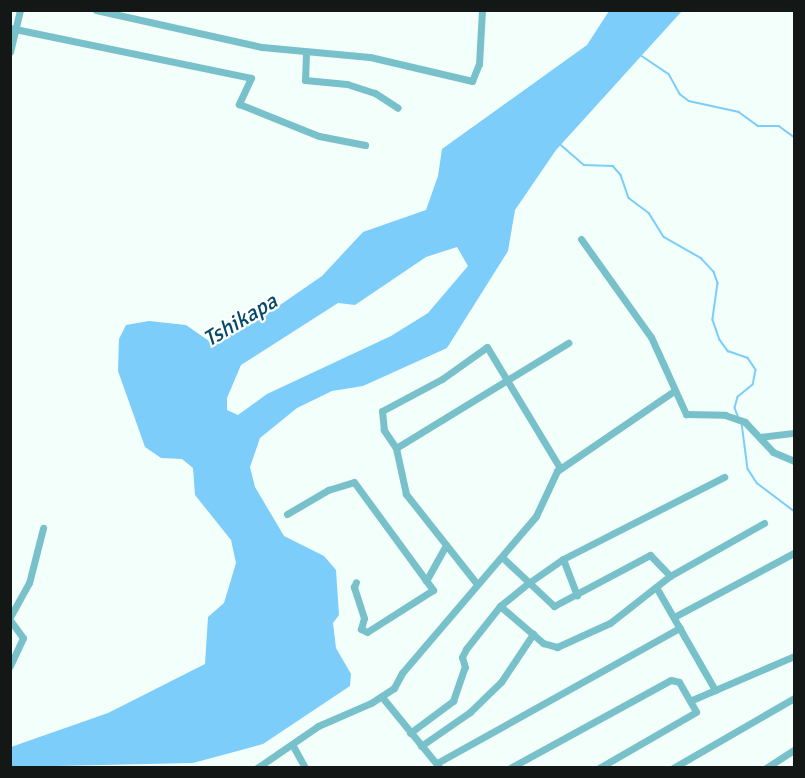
<!DOCTYPE html>
<html>
<head>
<meta charset="utf-8">
<style>
  body { margin:0 }
  #map { position:relative; width:805px; height:778px; overflow:hidden; background:#f2fffb; font-family:Signika,sans-serif }
  div>[style] { position:absolute }
  .water>* { inset:0; background:#7ccdfa }
  .stream>* { height:1.5px; margin:-0.75px; padding:0 0.75px; transform-origin:0.75px; border-radius:0.75px; background:#7ccdfa }
  .minor>* { height:7px; margin:-3.5px; padding:0 3.5px; transform-origin:3.5px; border-radius:3.5px; background:#79c1ca }
  span { translate:-50% -50%; white-space:nowrap; text-align:center; line-height:1.15; -webkit-text-stroke:4.5px #fff; paint-order:stroke }
  .water-label { font-size:22px; color:#054a68; font-style:italic }
  .frame { position:absolute; inset:0; border:12px solid #131716; pointer-events:none }
</style>
</head>
<body>
<div id="map">
  <div class="water">
    <i style="clip-path:polygon(evenodd,609px 11px,682px 11px,556px 150px,515px 210px,508px 251px,447px 348px,363px 386px,332px 391px,297px 408px,260px 438px,250px 467px,255px 487px,284px 536px,324px 556px,336px 570px,339px 615px,333px 623px,336px 648px,351px 674px,350px 686px,263px 744px,193px 763px,11px 767px,11px 747px,108px 713px,205px 664px,208px 617px,224px 603px,236px 563px,231px 540px,195px 495px,193px 468px,182px 459px,161px 458px,145px 447px,118px 371px,119px 339px,126px 325px,149px 321px,186px 325px,209px 341px,254px 323px,322px 276px,363px 232px,426px 210px,438px 176px,442px 149px,587px 45px,609px 11px,457px 247px,468px 266px,428px 313px,391px 336px,267px 394px,238px 415px,227px 410px,227px 398px,241px 365px,338px 303px,355px 305px,426px 257px,457px 247px)"></i>
  </div>
  <div class="stream">
    <i style="left:642px;top:56px;width:32px;rotate:34deg"></i>
    <i style="left:669px;top:74px;width:23px;rotate:61deg"></i>
    <i style="left:680px;top:94px;width:11px;rotate:38deg"></i>
    <i style="left:689px;top:101px;width:51px;rotate:12.4deg"></i>
    <i style="left:739px;top:112px;width:24px;rotate:36deg"></i>
    <i style="left:758px;top:126px;width:21px"></i>
    <i style="left:779px;top:126px;width:19px;rotate:36deg"></i>
    <i style="left:560px;top:144px;width:32px;rotate:41deg"></i>
    <i style="left:584px;top:165px;width:29px;rotate:2deg"></i>
    <i style="left:613px;top:166px;width:12px;rotate:48deg"></i>
    <i style="left:621px;top:175px;width:24px;rotate:71deg"></i>
    <i style="left:629px;top:198px;width:25px;rotate:37deg"></i>
    <i style="left:649px;top:213px;width:28px;rotate:58deg"></i>
    <i style="left:664px;top:237px;width:43px;rotate:29.6deg"></i>
    <i style="left:701px;top:258px;width:19px;rotate:47deg"></i>
    <i style="left:714px;top:272px;width:12px;rotate:70deg"></i>
    <i style="left:718px;top:283px;width:37px;rotate:98deg"></i>
    <i style="left:713px;top:320px;width:21px;rotate:71deg"></i>
    <i style="left:720px;top:340px;width:14px;rotate:54deg"></i>
    <i style="left:728px;top:351px;width:21px;rotate:19deg"></i>
    <i style="left:748px;top:358px;width:14px;rotate:56deg"></i>
    <i style="left:756px;top:370px;width:15px;rotate:101deg"></i>
    <i style="left:753px;top:385px;width:19px;rotate:141deg"></i>
    <i style="left:738px;top:397px;width:11px;rotate:105deg"></i>
    <i style="left:735px;top:408px;width:9px;rotate:69deg"></i>
    <i style="left:742px;top:423px;width:46px;rotate:82.6deg"></i>
    <i style="left:748px;top:469px;width:17px;rotate:57deg"></i>
    <i style="left:757px;top:483px;width:46px;rotate:37.1deg"></i>
  </div>
  <div class="minor">
    <i style="left:96px;top:10px;width:170px;rotate:12.6deg"></i>
    <i style="left:262px;top:47px;width:108px;rotate:5.3deg"></i>
    <i style="left:370px;top:57px;width:105px;rotate:13.2deg"></i>
    <i style="left:472px;top:81px;width:18px;rotate:-68deg"></i>
    <i style="left:479px;top:64px;width:54px;rotate:-86.8deg"></i>
    <i style="left:10px;top:28px;width:246px;rotate:11.7deg"></i>
    <i style="left:251px;top:78px;width:29px;rotate:115deg"></i>
    <i style="left:239px;top:104px;width:86px;rotate:21.8deg"></i>
    <i style="left:319px;top:136px;width:47px;rotate:11.1deg"></i>
    <i style="left:10px;top:52px;width:43px;rotate:-76.6deg"></i>
    <i style="left:306px;top:53px;width:27px;rotate:92deg"></i>
    <i style="left:305px;top:80px;width:42px;rotate:5.4deg"></i>
    <i style="left:347px;top:84px;width:29px;rotate:18deg"></i>
    <i style="left:375px;top:93px;width:27px;rotate:33deg"></i>
    <i style="left:581px;top:239px;width:120px;rotate:54.5deg"></i>
    <i style="left:651px;top:337px;width:85px;rotate:65.6deg"></i>
    <i style="left:686px;top:414px;width:39px;rotate:1deg"></i>
    <i style="left:725px;top:415px;width:21px;rotate:19deg"></i>
    <i style="left:745px;top:422px;width:41px;rotate:47deg"></i>
    <i style="left:773px;top:452px;width:23px;rotate:23deg"></i>
    <i style="left:760px;top:437px;width:34px;rotate:-7deg"></i>
    <i style="left:396px;top:448px;width:202px;rotate:-31.4deg"></i>
    <i style="left:287px;top:514px;width:48px;rotate:-30.3deg"></i>
    <i style="left:328px;top:490px;width:27px;rotate:-17deg"></i>
    <i style="left:354px;top:482px;width:134px;rotate:53.8deg"></i>
    <i style="left:433px;top:590px;width:78px;rotate:147.5deg"></i>
    <i style="left:367px;top:632px;width:7px;rotate:-153deg"></i>
    <i style="left:361px;top:629px;width:11px;rotate:-75deg"></i>
    <i style="left:364px;top:618px;width:33px;rotate:-108deg"></i>
    <i style="left:354px;top:587px;width:5px;rotate:-68deg"></i>
    <i style="left:503px;top:558px;width:70px;rotate:43.3deg"></i>
    <i style="left:554px;top:606px;width:109px;rotate:-28deg"></i>
    <i style="left:650px;top:555px;width:29px;rotate:46deg"></i>
    <i style="left:563px;top:559px;width:39px;rotate:69deg"></i>
    <i style="left:426px;top:581px;width:41px;rotate:-60.9deg"></i>
    <i style="left:477px;top:584px;width:115px;rotate:-128.3deg"></i>
    <i style="left:406px;top:494px;width:47px;rotate:-102.3deg"></i>
    <i style="left:396px;top:448px;width:22px;rotate:-124deg"></i>
    <i style="left:384px;top:430px;width:19px;rotate:-96deg"></i>
    <i style="left:382px;top:411px;width:68px;rotate:-28.1deg"></i>
    <i style="left:442px;top:379px;width:55px;rotate:-35.4deg"></i>
    <i style="left:487px;top:347px;width:141px;rotate:58.9deg"></i>
    <i style="left:656px;top:587px;width:119px;rotate:60.2deg"></i>
    <i style="left:500px;top:606px;width:57px;rotate:40.7deg"></i>
    <i style="left:543px;top:643px;width:15px;rotate:16deg"></i>
    <i style="left:557px;top:647px;width:58px;rotate:-24.4deg"></i>
    <i style="left:610px;top:623px;width:76px;rotate:-38.1deg"></i>
    <i style="left:670px;top:576px;width:108px;rotate:-29.4deg"></i>
    <i style="left:10px;top:617px;width:39px;rotate:-61deg"></i>
    <i style="left:29px;top:583px;width:57px;rotate:-75.7deg"></i>
    <i style="left:674px;top:617px;width:136px;rotate:-28.1deg"></i>
    <i style="left:10px;top:620px;width:22px;rotate:54deg"></i>
    <i style="left:23px;top:638px;width:31px;rotate:115deg"></i>
    <i style="left:382px;top:697px;width:92px;rotate:50.8deg"></i>
    <i style="left:692px;top:700px;width:111px;rotate:-23.3deg"></i>
    <i style="left:410px;top:733px;width:54px;rotate:-36.7deg"></i>
    <i style="left:453px;top:701px;width:36px;rotate:-71deg"></i>
    <i style="left:465px;top:667px;width:10px;rotate:-107deg"></i>
    <i style="left:462px;top:657px;width:9px;rotate:-63deg"></i>
    <i style="left:466px;top:649px;width:55px;rotate:-51.7deg"></i>
    <i style="left:500px;top:606px;width:38px;rotate:-39deg"></i>
    <i style="left:530px;top:582px;width:40px;rotate:-34.9deg"></i>
    <i style="left:563px;top:559px;width:181px;rotate:-27deg"></i>
    <i style="left:293px;top:746px;width:25px;rotate:61deg"></i>
    <i style="left:421px;top:746px;width:60px;rotate:-34.8deg"></i>
    <i style="left:470px;top:712px;width:43px;rotate:-44.1deg"></i>
    <i style="left:501px;top:682px;width:58px;rotate:-56.3deg"></i>
    <i style="left:437px;top:763px;width:278px;rotate:-29.1deg"></i>
    <i style="left:257px;top:768px;width:74px;rotate:-34.5deg"></i>
    <i style="left:318px;top:726px;width:58px;rotate:-23.5deg"></i>
    <i style="left:371px;top:703px;width:27px;rotate:-33deg"></i>
    <i style="left:394px;top:688px;width:17px;rotate:-62deg"></i>
    <i style="left:402px;top:673px;width:206px;rotate:-49.5deg"></i>
    <i style="left:536px;top:516px;width:50px;rotate:-65deg"></i>
    <i style="left:557px;top:471px;width:142px;rotate:-34.4deg"></i>
    <i style="left:510px;top:768px;width:183px;rotate:-28.7deg"></i>
    <i style="left:671px;top:680px;width:8px;rotate:14deg"></i>
    <i style="left:679px;top:682px;width:34px;rotate:60deg"></i>
    <i style="left:696px;top:712px;width:112px;rotate:150deg"></i>
    <i style="left:673px;top:768px;width:140px;rotate:-30deg"></i>
    <i style="left:766px;top:768px;width:33px;rotate:-33deg"></i>
  </div>
  <div class="water-label">
    <span style="left:240px;top:320px;rotate:-31deg">Tshikapa</span>
  </div>
  <div class="frame"></div>
</div>
</body>
</html>
